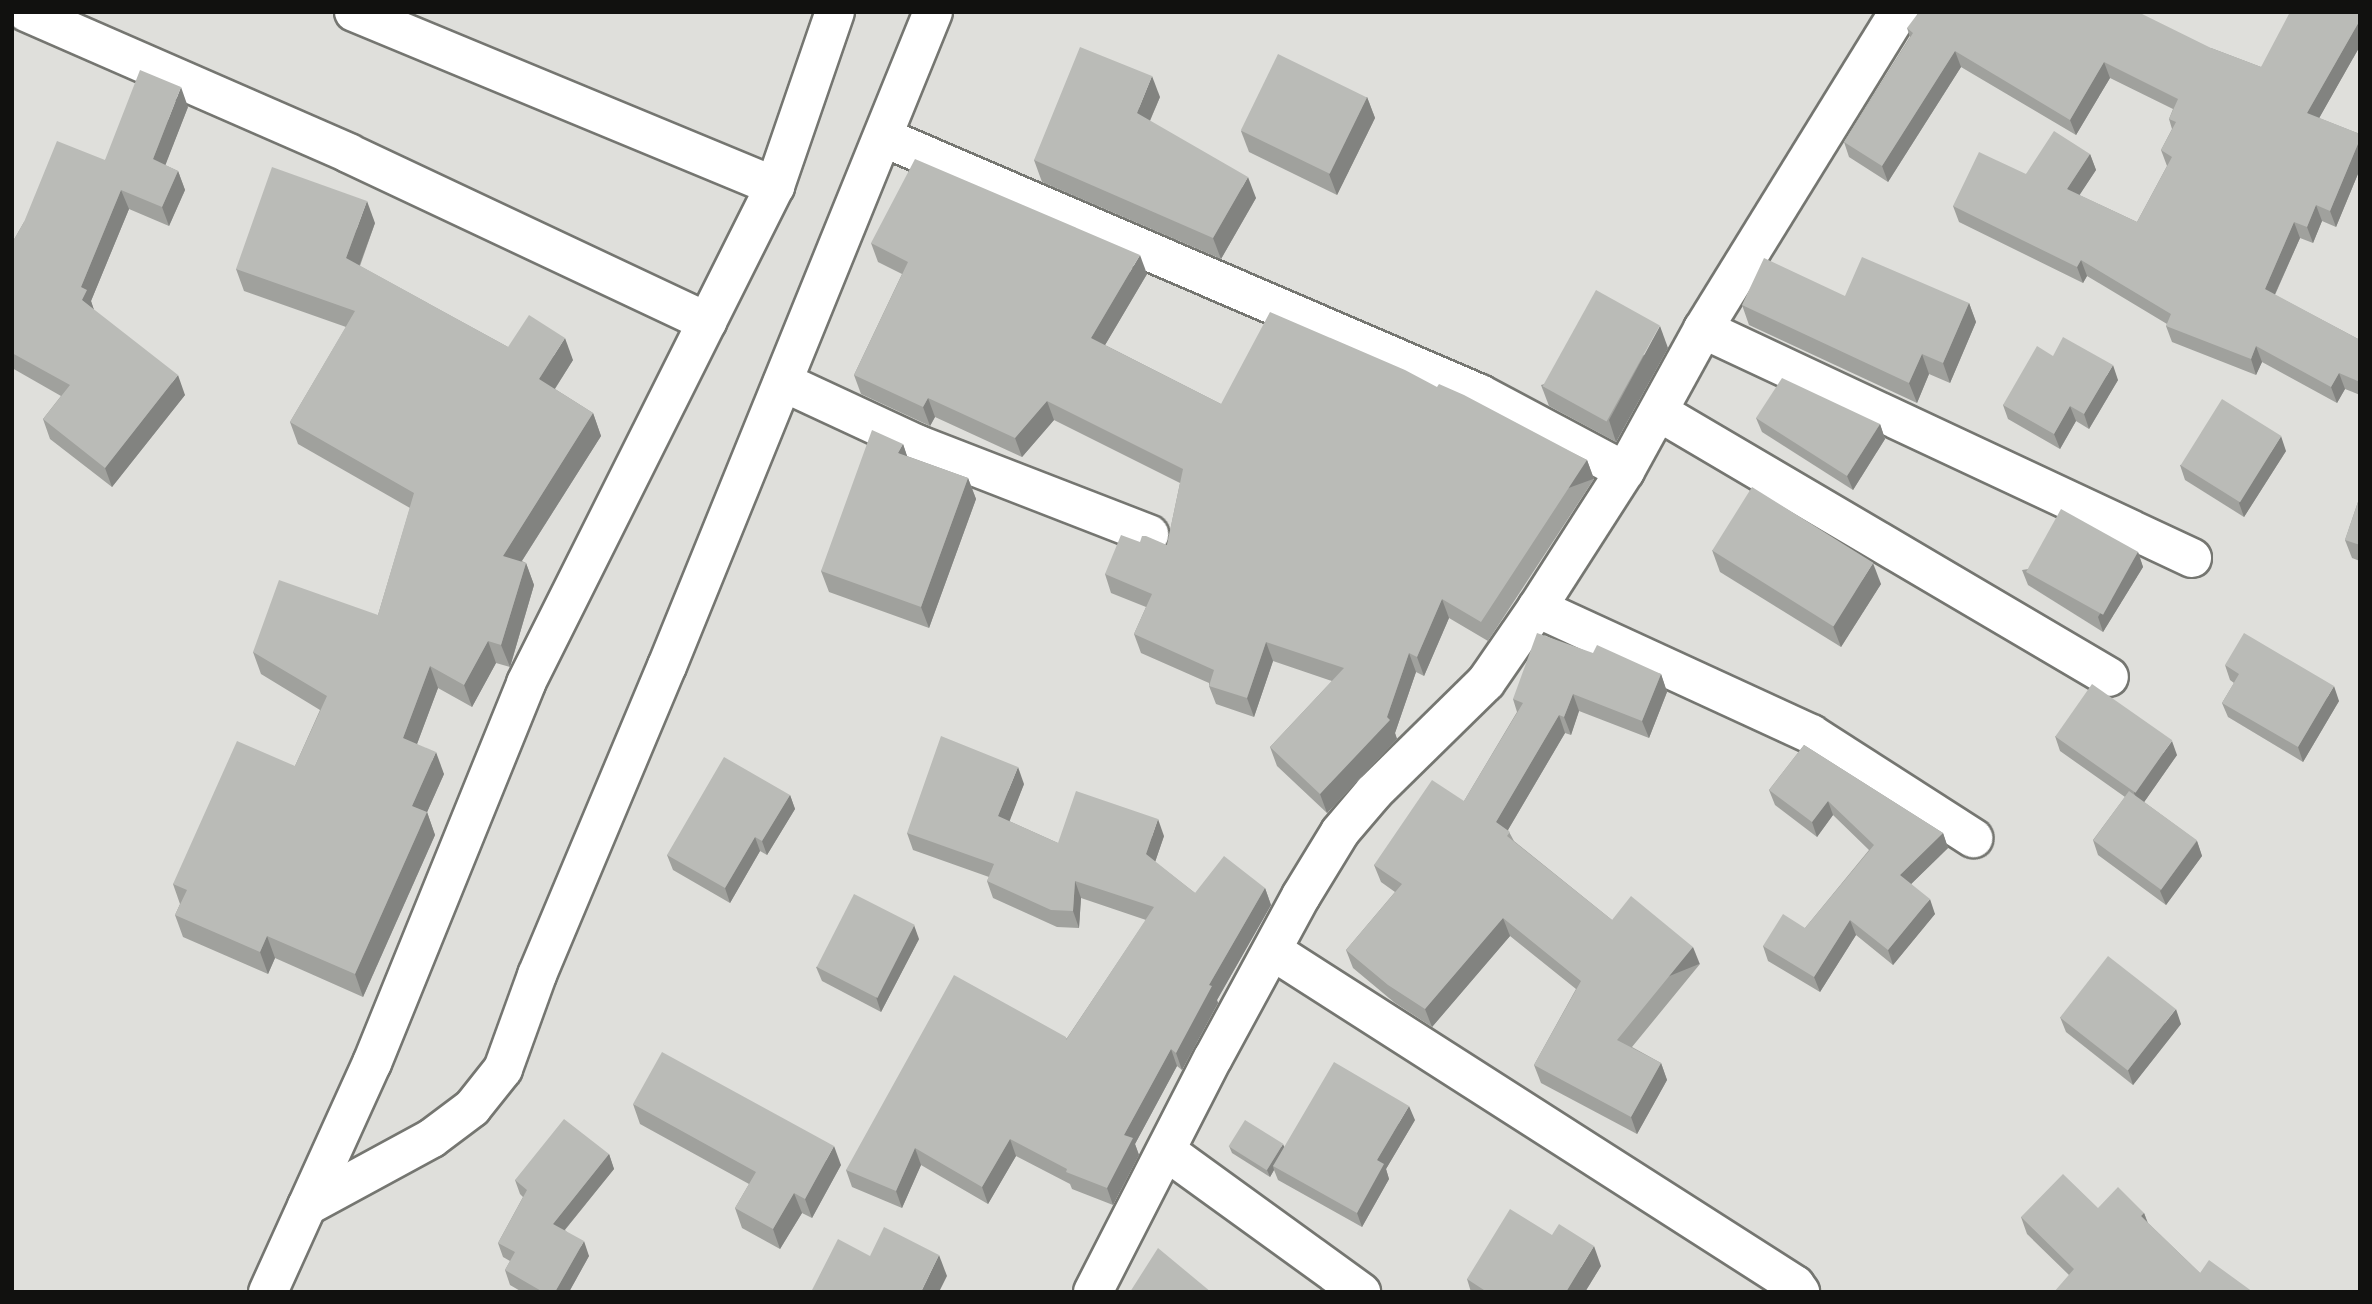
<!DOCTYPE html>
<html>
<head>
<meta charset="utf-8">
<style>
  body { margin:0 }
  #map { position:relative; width:2372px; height:1304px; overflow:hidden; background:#dfdfdb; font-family:Barlow,sans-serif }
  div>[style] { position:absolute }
  .roads { filter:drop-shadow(2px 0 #757671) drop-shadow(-2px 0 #757671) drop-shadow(0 2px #757671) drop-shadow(0 -2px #757671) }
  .minor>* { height:38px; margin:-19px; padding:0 19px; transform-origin:19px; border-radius:19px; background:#fff }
  .major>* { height:38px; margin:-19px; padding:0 19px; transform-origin:19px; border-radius:19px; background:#fff }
  .wall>* { inset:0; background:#a0a19d }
  .shaded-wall>* { inset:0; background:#828380; transform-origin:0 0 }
  .building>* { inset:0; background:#babbb7; transform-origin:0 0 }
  span { translate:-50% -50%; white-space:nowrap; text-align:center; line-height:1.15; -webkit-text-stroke:5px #ecede8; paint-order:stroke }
  .frame { position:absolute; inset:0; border:14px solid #11110f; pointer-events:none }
</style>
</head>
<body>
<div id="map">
  <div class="roads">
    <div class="minor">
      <i style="left:26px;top:12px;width:352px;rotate:23.6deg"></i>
      <i style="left:348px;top:153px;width:397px;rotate:25.2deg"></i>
      <i style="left:354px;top:12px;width:456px;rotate:22.5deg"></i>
      <i style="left:883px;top:137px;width:650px;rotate:23.29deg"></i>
      <i style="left:1480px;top:394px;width:164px;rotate:28deg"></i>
      <i style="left:1703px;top:329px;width:540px;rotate:25.09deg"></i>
      <i style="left:783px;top:382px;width:150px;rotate:24.9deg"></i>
      <i style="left:919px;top:445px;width:247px;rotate:21.2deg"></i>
      <i style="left:1659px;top:412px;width:522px;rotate:30.49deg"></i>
      <i style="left:1537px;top:608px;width:302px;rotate:24.7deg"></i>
      <i style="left:1811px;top:734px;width:193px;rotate:32.7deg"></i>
      <i style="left:1273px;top:951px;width:620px;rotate:32.61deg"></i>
      <i style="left:1795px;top:1285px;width:9px;rotate:54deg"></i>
      <i style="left:1166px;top:1151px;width:241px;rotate:35.9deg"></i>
      <i style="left:307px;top:1206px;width:142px;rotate:-28.5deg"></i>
      <i style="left:432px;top:1138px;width:50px;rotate:-36.9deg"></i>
      <i style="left:472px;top:1108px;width:50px;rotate:-51.5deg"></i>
      <i style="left:503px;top:1069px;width:100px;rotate:-70.1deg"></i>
      <i style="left:537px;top:975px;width:335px;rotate:-67.2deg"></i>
      <i style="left:667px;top:666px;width:706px;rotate:-67.87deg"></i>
      <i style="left:1093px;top:1292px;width:263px;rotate:-62.9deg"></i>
      <i style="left:1213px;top:1058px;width:184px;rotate:-61.5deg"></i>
      <i style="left:1301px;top:896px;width:75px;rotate:-58.6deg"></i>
      <i style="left:1340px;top:832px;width:52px;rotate:-49.6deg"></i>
      <i style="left:1374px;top:792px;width:157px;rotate:-44.5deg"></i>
      <i style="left:1486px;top:682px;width:90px;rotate:-55.4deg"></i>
      <i style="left:1537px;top:608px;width:163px;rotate:-57.3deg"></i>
      <i style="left:1625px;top:471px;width:162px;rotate:-61.2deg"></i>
      <i style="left:1703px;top:329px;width:373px;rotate:-58.3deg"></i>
    </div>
    <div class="major">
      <i style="left:268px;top:1292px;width:252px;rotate:-65.6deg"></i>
      <i style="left:372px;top:1063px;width:410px;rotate:-67.9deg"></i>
      <i style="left:526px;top:683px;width:556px;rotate:-63.39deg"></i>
      <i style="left:775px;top:186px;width:184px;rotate:-71deg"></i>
    </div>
  </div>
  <div class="wall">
    <i style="clip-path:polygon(2360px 12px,2360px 46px,2319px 118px,2360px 134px,2360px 169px,2336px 227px,2322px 221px,2313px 243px,2300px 238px,2275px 295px,2360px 340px,2360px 395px,2345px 389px,2337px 403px,2262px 362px,2256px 375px,2172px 342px,2166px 326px,2167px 324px,2087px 276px,2083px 283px,1959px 222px,1953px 206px,2026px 174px,2090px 154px,2096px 170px,2079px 195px,2137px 222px,2167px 166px,2161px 150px,2172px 129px,2169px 119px,2173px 109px,2110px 78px,2076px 135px,1961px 67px,1888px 182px,1849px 157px,1844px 142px,1910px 37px,1907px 28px,2211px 48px,2261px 67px)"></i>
    <i style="clip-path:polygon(1160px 97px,1150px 121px,1256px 198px,1221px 259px,1042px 182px,1034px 160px)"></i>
    <i style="clip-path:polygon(1367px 97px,1375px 118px,1337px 195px,1249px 152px,1241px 131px)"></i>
    <i style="clip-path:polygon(188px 107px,165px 165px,178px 171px,185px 190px,169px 226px,129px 209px,91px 301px,94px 310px,185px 395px,112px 487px,50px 439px,43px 419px,61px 396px,12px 368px,12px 243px,24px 222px,105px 160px)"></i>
    <i style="clip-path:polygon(375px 223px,360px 266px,508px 347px,573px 360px,555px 389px,593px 413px,601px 436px,522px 561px,526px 563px,534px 585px,510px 667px,496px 663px,472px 707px,438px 688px,417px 744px,444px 774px,427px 812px,435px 835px,363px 997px,275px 958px,268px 974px,183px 937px,175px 915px,180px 904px,173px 884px,295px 766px,320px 710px,261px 674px,253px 652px,378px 615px,410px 508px,298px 444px,290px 422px,346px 327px,244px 291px,236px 269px)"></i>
    <i style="clip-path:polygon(871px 243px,1147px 274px,1105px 345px,1221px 404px,1437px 387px,1587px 460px,1594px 479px,1488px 641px,1449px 618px,1424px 676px,1416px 672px,1395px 733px,1397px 739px,1327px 813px,1277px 766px,1270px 747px,1332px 681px,1273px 661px,1254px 717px,1216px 704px,1209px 686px,1209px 683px,1141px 653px,1134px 634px,1146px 607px,1111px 593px,1105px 574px,1140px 542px,1167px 545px,1180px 483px,1054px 420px,1022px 457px,935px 417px,930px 426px,861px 394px,854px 375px,902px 274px,878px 262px)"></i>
    <i style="clip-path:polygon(1845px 296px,1969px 303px,1976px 322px,1950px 383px,1929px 374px,1917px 403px,1749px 325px,1742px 305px)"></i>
    <i style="clip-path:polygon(1668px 348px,1616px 442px,1549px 406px,1541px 385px)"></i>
    <i style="clip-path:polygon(2053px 356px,2118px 380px,2089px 429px,2076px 421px,2060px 449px,2008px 419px,2003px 405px)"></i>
    <i style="clip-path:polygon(1756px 418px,1880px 424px,1885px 439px,1853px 490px,1762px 432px)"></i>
    <i style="clip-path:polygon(903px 444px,907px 456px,968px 478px,976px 499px,929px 628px,829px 592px,821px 571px)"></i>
    <i style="clip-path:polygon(2286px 451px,2244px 517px,2185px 480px,2180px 465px)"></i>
    <i style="clip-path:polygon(2360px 496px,2360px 561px,2352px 558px,2345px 540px)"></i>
    <i style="clip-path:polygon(1712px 550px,1881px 584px,1841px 647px,1720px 572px)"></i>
    <i style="clip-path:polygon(2138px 552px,2143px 567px,2103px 632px,2028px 585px,2022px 570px)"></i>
    <i style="clip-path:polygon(1593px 653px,1661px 674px,1667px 692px,1649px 738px,1579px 711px,1571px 735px,1565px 733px,1508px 830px,1514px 841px,1612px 920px,1700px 964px,1632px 1047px,1661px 1063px,1667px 1080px,1637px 1134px,1541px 1083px,1534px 1065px,1576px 989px,1510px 936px,1432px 1027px,1395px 1003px,1353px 968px,1346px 950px,1395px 892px,1381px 882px,1374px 865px,1464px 801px,1517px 712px,1513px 699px)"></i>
    <i style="clip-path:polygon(2225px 665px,2339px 701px,2303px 762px,2228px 717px,2222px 703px,2234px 683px,2230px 680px)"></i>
    <i style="clip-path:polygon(2055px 736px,2177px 755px,2144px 802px,2197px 841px,2202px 856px,2166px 905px,2098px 855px,2093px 840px,2125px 797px,2060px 751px)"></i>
    <i style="clip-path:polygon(1804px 745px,1943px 833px,1948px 848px,1911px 884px,1935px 914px,1893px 965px,1856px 935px,1820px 992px,1768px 961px,1763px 946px,1805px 928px,1869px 850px,1833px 815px,1817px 837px,1775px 805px,1769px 790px)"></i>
    <i style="clip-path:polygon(1024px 784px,1009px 821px,1058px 843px,1164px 836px,1155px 862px,1195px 893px,1265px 888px,1271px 905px,1217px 1000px,1218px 1003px,1182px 1070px,1177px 1066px,1135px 1144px,1139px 1155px,1113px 1205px,1072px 1189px,1070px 1184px,1016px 1156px,988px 1204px,921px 1165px,902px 1208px,852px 1187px,846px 1170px,1067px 1038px,1146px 920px,1081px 898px,1079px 928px,1057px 927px,993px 898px,987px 881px,989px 877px,913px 850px,907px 833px)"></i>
    <i style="clip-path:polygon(790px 795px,795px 809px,767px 855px,760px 851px,730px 903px,673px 870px,667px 855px)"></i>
    <i style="clip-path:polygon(919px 939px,881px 1012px,822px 981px,816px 967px)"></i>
    <i style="clip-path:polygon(2060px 1017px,2181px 1024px,2133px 1085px,2066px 1032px)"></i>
    <i style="clip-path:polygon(633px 1104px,841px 1165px,812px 1218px,802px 1213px,780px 1249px,742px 1228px,735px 1208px,749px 1184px,640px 1124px)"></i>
    <i style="clip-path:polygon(1415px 1120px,1386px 1169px,1389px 1179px,1362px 1227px,1278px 1180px,1274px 1170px,1270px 1177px,1232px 1153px,1229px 1146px,1284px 1147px)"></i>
    <i style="clip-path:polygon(609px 1154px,614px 1169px,565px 1230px,589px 1256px,569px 1292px,522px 1292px,510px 1285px,505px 1270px,510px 1261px,503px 1257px,498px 1243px,523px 1197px,520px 1194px,515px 1180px)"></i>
    <i style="clip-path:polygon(2144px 1213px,2148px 1223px,2200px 1273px,2253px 1292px,2069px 1275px,2027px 1234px,2021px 1217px)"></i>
    <i style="clip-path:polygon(1601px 1266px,1585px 1292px,1471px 1292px,1467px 1279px)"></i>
  </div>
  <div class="shaded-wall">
    <i style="clip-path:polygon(2360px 20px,2360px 46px,2313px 129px,2307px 113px)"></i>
    <i style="clip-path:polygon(1955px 51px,1961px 67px,1888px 182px,1882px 166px)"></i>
    <i style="clip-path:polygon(2104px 62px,2110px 78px,2076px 135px,2070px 120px)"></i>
    <i style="clip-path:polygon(1152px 76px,1160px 97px,1144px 134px,1137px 113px)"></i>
    <i style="clip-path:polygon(181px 87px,188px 107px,160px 179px,153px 159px)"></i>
    <i style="clip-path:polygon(1367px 97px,1375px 118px,1337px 195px,1329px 174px)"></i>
    <i style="clip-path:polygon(2360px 139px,2360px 169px,2336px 227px,2330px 211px)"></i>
    <i style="clip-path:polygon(2090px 154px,2096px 170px,2073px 205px,2067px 189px)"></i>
    <i style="clip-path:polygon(178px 171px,185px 190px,169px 226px,162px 207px)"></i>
    <i style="clip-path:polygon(1248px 177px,1256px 198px,1221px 259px,1213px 238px)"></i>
    <i style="clip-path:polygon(121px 190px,129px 209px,91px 301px,94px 310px,82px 300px,81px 287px)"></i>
    <i style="clip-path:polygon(367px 201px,375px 223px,354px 280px,346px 258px)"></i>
    <i style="clip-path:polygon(2316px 205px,2322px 221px,2313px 243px,2307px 227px)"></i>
    <i style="clip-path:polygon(2294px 222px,2300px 238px,2270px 305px,2265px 289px)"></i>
    <i style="clip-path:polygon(1140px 255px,1147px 274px,1098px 357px,1091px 338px)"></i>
    <i style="clip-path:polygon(2081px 260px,2087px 276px,2083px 283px,2077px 267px)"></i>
    <i style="clip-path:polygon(1969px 303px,1976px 322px,1950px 383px,1943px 363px)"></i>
    <i style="clip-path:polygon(1660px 326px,1668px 348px,1616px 442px,1609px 420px)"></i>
    <i style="clip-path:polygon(565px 338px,573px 360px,547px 401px,539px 379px)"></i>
    <i style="clip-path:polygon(2256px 346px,2262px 362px,2256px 375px,2251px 359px)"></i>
    <i style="clip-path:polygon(1922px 354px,1929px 374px,1917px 403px,1909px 383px)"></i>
    <i style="clip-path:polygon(2113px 365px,2118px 380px,2089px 429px,2084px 414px)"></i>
    <i style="clip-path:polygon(2339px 373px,2345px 389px,2337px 403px,2331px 387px)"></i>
    <i style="clip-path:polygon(178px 375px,185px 395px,112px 487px,105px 468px)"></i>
    <i style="clip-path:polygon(928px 398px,935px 417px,930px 426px,923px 407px)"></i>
    <i style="clip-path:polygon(1047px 401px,1054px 420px,1022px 457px,1015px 438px)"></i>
    <i style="clip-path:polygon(2070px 406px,2076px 421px,2060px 449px,2054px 434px)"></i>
    <i style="clip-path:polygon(593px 413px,601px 436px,511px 578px,503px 556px)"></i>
    <i style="clip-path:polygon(1880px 424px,1885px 439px,1853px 490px,1847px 476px)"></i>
    <i style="clip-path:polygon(2281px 436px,2286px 451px,2244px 517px,2239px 503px)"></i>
    <i style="clip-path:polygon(903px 444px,910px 465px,898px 453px)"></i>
    <i style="left:1587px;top:460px;width:20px;height:194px;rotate:70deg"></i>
    <i style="clip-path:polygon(968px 478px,976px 499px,929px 628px,921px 607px)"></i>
    <i style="clip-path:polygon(2138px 552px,2143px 567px,2103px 632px,2098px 617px)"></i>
    <i style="clip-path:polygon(526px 563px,534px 585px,510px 667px,501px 645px)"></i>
    <i style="clip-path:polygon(1873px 563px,1881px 584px,1841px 647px,1833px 626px)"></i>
    <i style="clip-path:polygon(1442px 599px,1449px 618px,1424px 676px,1417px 657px)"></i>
    <i style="clip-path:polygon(488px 641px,496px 663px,472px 707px,464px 685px)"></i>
    <i style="clip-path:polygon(1266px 642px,1273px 661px,1254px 717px,1247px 698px)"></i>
    <i style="clip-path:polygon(1409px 653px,1416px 672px,1395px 733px,1397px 739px,1327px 813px,1320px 794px,1387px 717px)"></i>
    <i style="clip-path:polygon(430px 666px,438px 688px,411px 760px,403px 738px)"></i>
    <i style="clip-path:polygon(1661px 674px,1667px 692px,1649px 738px,1642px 721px)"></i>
    <i style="clip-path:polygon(2334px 686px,2339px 701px,2303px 762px,2298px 747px)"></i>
    <i style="clip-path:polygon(1573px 694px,1579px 711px,1571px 735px,1564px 717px)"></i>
    <i style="clip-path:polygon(1559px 715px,1565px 733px,1502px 840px,1496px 822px)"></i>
    <i style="clip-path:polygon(2172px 741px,2177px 755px,2140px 808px,2134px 793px)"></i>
    <i style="clip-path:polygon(436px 752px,444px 774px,420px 828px,412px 806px)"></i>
    <i style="clip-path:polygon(1018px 767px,1024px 784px,1005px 833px,998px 816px)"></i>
    <i style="clip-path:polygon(790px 795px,795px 809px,767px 855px,762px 841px)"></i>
    <i style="clip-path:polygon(1828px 801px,1833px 815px,1817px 837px,1812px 822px)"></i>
    <i style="clip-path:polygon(427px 812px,435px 835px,363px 997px,355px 974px)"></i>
    <i style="clip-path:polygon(1158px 819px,1164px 836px,1152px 871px,1146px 854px)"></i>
    <i style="clip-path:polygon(1943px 833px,1948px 848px,1905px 890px,1900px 875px)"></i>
    <i style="clip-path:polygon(755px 837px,760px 851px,730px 903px,725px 888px)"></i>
    <i style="clip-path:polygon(2197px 841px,2202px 856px,2166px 905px,2160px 891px)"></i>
    <i style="clip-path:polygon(1075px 881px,1081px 898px,1079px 928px,1073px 911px)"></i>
    <i style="clip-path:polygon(1265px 888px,1271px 905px,1217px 1000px,1218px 1003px,1182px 1070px,1176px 1053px,1209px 985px)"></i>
    <i style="clip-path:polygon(1930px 899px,1935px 914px,1893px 965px,1888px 950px)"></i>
    <i style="clip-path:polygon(1503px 918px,1510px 936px,1432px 1027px,1425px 1009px)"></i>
    <i style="clip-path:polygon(1850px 920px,1856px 935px,1820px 992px,1814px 977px)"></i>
    <i style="clip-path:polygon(914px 925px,919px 939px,881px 1012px,876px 997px)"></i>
    <i style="clip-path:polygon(267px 936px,275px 958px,268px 974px,260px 952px)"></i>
    <i style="left:1693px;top:947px;width:18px;height:120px;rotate:68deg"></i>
    <i style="clip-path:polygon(2176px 1009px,2181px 1024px,2133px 1085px,2128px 1070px)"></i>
    <i style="clip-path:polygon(1171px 1049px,1177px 1066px,1135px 1144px,1139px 1155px,1113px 1205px,1107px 1188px,1124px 1135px)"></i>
    <i style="clip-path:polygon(1661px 1063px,1667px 1080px,1637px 1134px,1631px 1117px)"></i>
    <i style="clip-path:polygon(1409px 1106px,1415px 1120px,1386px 1169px,1389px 1179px,1362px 1227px,1357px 1213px,1377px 1160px)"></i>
    <i style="clip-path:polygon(1010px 1139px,1016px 1156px,988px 1204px,982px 1187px)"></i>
    <i style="clip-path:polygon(1283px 1144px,1286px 1151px,1273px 1166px,1274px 1170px,1270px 1177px,1267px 1170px)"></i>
    <i style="clip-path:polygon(834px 1146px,841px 1165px,812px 1218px,805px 1199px)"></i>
    <i style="clip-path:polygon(915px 1148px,921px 1165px,902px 1208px,896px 1191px)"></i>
    <i style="clip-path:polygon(609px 1154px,614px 1169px,558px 1238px,553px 1224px)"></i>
    <i style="clip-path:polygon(794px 1193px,802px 1213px,780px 1249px,773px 1229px)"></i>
    <i style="clip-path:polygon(2144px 1213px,2150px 1230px,2141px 1216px)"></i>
    <i style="clip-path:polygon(584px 1241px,589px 1256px,569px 1292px,555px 1292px)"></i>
    <i style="clip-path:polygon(1594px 1246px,1601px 1266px,1585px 1292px,1566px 1292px)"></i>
    <i style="clip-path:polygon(939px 1255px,947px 1276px,939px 1292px,921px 1292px)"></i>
  </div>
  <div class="building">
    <i style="clip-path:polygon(1919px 12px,2138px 12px,2211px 48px,2261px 67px,2290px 12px,2360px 12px,2360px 20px,2307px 113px,2360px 134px,2360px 139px,2330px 211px,2316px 205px,2307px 227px,2294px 222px,2265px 289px,2360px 340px,2360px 382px,2339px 373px,2331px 387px,2256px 346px,2251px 359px,2166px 326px,2171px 314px,2081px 260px,2077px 267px,1953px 206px,1979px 152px,2026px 174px,2054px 131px,2090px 154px,2067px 189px,2137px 222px,2172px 157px,2161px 150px,2176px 122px,2169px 119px,2178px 99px,2104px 62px,2070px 120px,1955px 51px,1882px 166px,1844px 142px,1913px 33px,1907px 28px)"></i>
    <i style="clip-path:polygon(1080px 47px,1152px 76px,1137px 113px,1248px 177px,1213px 238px,1034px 160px)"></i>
    <i style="left:1278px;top:54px;width:99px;height:85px;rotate:26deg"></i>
    <i style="clip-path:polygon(140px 70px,181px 87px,153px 159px,178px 171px,162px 207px,121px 190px,81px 287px,87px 290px,82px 300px,178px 375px,105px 468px,43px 419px,70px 385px,12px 353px,12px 243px,24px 222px,57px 141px,105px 160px)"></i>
    <i style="clip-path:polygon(915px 159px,1140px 255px,1091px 338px,1221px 404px,1270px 312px,1405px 370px,1437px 387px,1439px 384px,1464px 395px,1587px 460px,1481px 622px,1442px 599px,1417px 657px,1409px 653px,1387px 717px,1390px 720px,1320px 794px,1270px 747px,1344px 668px,1266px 642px,1247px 698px,1209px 686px,1214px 670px,1134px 634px,1152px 594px,1105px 574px,1121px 535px,1140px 542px,1142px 536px,1146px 536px,1167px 545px,1183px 469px,1047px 401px,1015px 438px,928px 398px,923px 407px,854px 375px,908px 262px,871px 243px)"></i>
    <i style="clip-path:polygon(272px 167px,367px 201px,346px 258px,508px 347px,529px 315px,565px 338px,539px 379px,593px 413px,503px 556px,526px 563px,501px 645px,488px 641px,464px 685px,430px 666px,403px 738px,436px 752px,412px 806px,427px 812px,355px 974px,267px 936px,260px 952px,175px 915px,187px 890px,173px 884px,237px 741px,295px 766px,327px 696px,253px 652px,279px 580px,378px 615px,414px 493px,290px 422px,355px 311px,236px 269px)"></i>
    <i style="clip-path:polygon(1862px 257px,1969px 303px,1943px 363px,1922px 354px,1909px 383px,1742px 305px,1764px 258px,1845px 296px)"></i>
    <i style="left:1596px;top:290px;width:73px;height:110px;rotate:29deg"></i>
    <i style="clip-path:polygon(2063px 337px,2113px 365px,2084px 414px,2070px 406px,2054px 434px,2003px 405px,2037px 346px,2053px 356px)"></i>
    <i style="clip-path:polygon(1782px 378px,1880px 424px,1847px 476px,1756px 418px)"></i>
    <i style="left:2222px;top:399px;width:70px;height:78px;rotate:32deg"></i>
    <i style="clip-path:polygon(872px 430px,903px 444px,898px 453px,968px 478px,921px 607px,821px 571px)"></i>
    <i style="left:1752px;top:487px;width:143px;height:75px;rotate:32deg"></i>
    <i style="clip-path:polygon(2360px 496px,2360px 545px,2345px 540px)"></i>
    <i style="left:2061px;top:509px;width:88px;height:72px;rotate:29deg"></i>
    <i style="clip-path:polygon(1537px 633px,1593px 653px,1597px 645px,1661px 674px,1642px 721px,1573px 694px,1564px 717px,1559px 715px,1496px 822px,1510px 832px,1507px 836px,1612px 920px,1631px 896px,1693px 947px,1617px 1040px,1661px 1063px,1631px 1117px,1534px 1065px,1581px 981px,1503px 918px,1425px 1009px,1388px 985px,1346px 950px,1402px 884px,1374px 865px,1432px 780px,1464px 801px,1523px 703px,1513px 699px)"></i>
    <i style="clip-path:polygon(2244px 633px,2334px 686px,2298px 747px,2222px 703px,2239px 674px,2225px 665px)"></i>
    <i style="left:2092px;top:684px;width:98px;height:64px;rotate:35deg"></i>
    <i style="clip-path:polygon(941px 736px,1018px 767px,998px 816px,1058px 843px,1076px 791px,1158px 819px,1146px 854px,1195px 893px,1224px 856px,1265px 888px,1209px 985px,1212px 986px,1176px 1053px,1171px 1049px,1124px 1135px,1133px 1138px,1107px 1188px,1066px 1172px,1067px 1169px,1010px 1139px,982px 1187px,915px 1148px,896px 1191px,846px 1170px,954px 975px,1066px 1037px,1066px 1040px,1154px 907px,1075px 881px,1073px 911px,1051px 910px,987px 881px,994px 864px,907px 833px)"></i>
    <i style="clip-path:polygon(1804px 745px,1943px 833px,1900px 875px,1930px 899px,1888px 950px,1850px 920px,1814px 977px,1763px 946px,1783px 914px,1805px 928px,1874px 845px,1828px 801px,1812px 822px,1769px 790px)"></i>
    <i style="clip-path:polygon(724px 757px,790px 795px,762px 841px,755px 837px,725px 888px,667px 855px)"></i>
    <i style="left:2129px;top:791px;width:84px;height:61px;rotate:36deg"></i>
    <i style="left:854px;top:894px;width:68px;height:82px;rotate:27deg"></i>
    <i style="left:2108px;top:956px;width:86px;height:78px;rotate:38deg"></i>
    <i style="clip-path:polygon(662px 1052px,834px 1146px,805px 1199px,794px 1193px,773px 1229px,735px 1208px,756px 1172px,633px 1104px)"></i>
    <i style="clip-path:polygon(1334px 1062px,1409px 1106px,1377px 1160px,1384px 1164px,1357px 1213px,1273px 1166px)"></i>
    <i style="clip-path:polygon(564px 1119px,609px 1154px,553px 1224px,584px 1241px,555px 1292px,543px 1292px,505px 1270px,515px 1252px,498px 1243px,527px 1190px,515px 1180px)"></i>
    <i style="left:1245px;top:1120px;width:45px;height:31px;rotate:32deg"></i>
    <i style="clip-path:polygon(2063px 1174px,2098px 1208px,2118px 1187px,2144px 1213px,2141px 1216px,2200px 1273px,2209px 1260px,2253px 1292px,2054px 1292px,2074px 1269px,2021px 1217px)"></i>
    <i style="clip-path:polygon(1510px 1209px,1552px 1235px,1559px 1224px,1594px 1246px,1566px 1292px,1487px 1292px,1467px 1279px)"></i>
    <i style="clip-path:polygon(884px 1227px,939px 1255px,921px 1292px,815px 1292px,812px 1290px,838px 1239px,870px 1256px)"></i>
    <i style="clip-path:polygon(1158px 1248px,1211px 1292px,1130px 1292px)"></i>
  </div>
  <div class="frame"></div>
</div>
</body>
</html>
